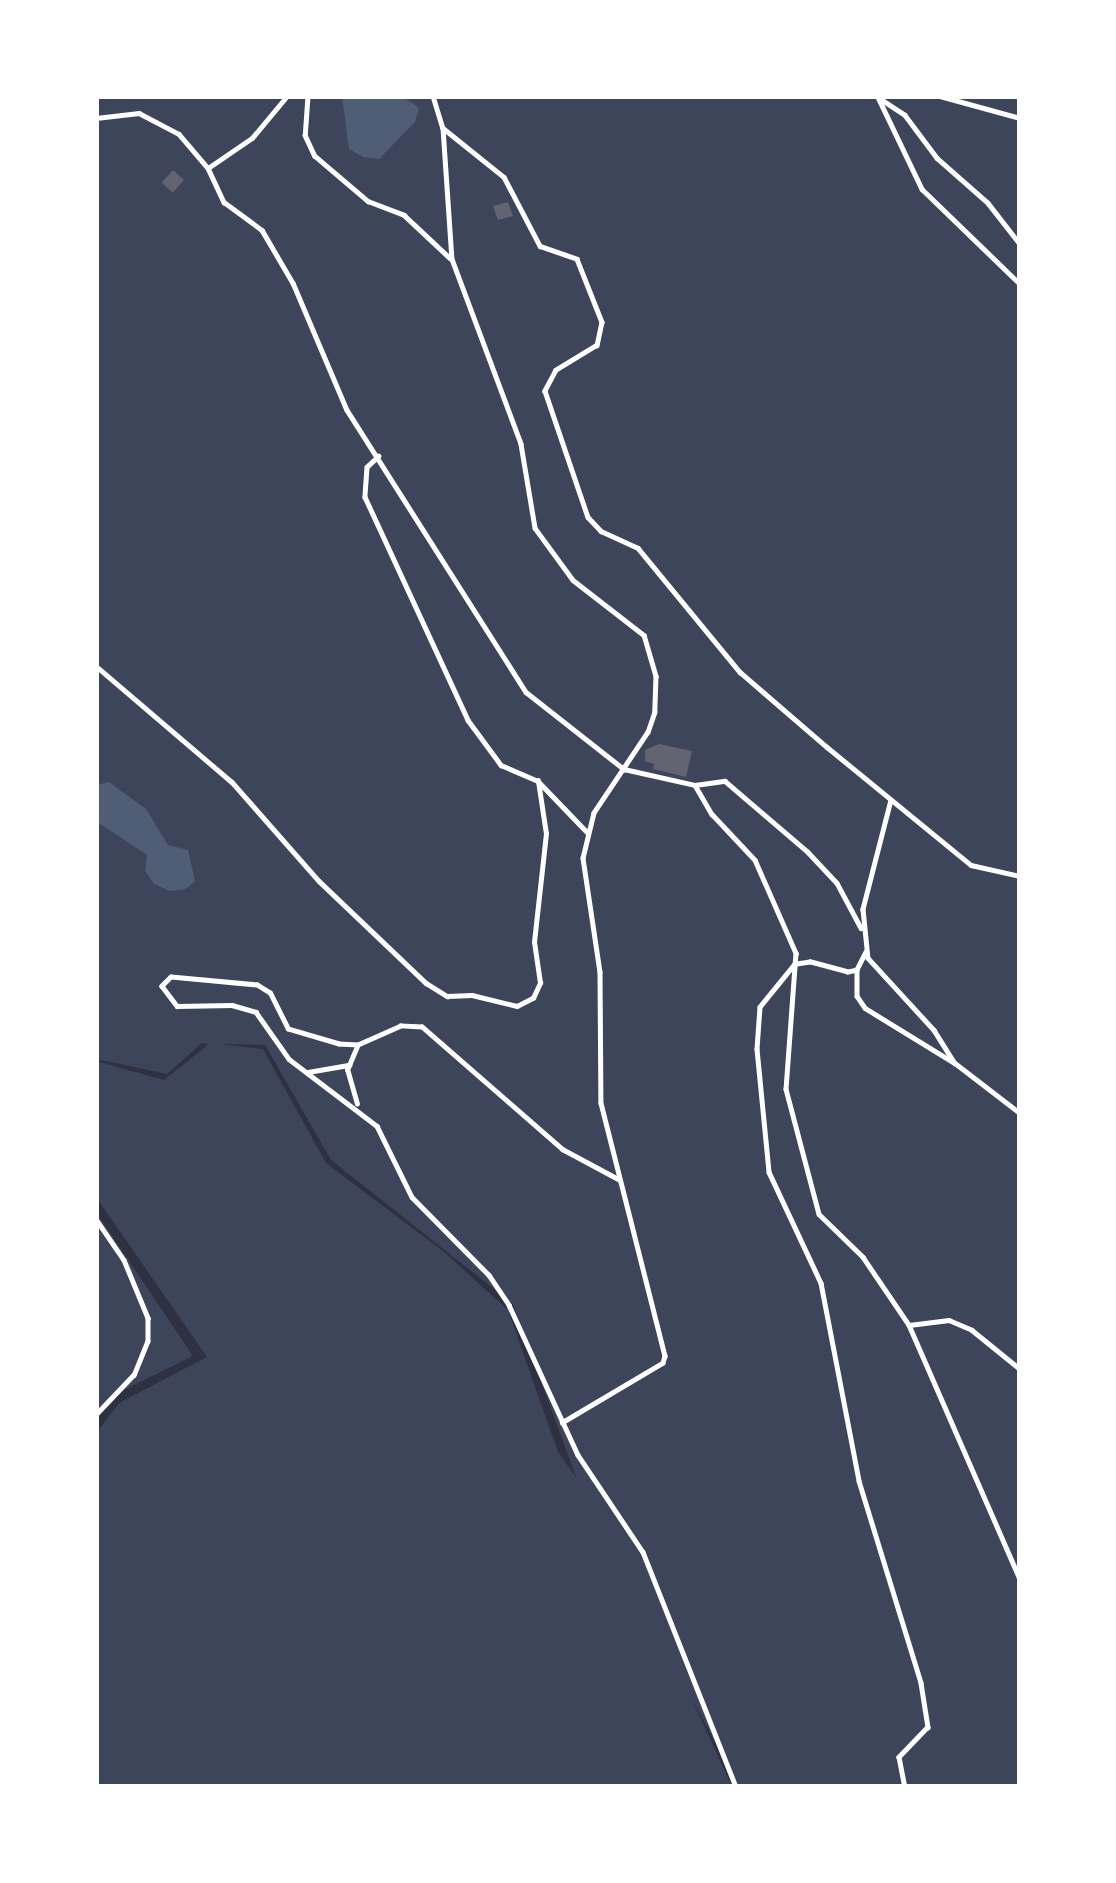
<!DOCTYPE html>
<html>
<head>
<meta charset="utf-8">
<style>
  body { margin:0 }
  #map { position:relative; width:1116px; height:1883px; overflow:hidden; background:#2d3142; font-family:Montserrat,sans-serif }
  div>[style] { position:absolute }
  .green>* { inset:0; background:#3c4559 }
  .water>* { inset:0; background:#4f5d75 }
  .building>* { inset:0; background:#626471; transform-origin:0 0 }
  .service>* { height:4.5px; margin:-2.25px; padding:0 2.25px; transform-origin:2.25px; border-radius:2.25px; background:#fff }
  span { translate:-50% -50%; white-space:nowrap; text-align:center; line-height:1.15; -webkit-text-stroke:10px #fff; paint-order:stroke }
  .frame { position:absolute; inset:0; border:99px solid #fff; pointer-events:none }
</style>
</head>
<body>
<div id="map">
  <div class="green">
    <i style="clip-path:polygon(evenodd,96px 96px,1020px 96px,1020px 1787px,739px 1787px,692px 1699px,732px 1787px,96px 1787px,96px 1433px,119px 1403px,207px 1357px,96px 1197px,96px 1061px,164px 1080px,209px 1044px,202px 1043px,167px 1074px,96px 1059px,96px 96px,221px 1044px,265px 1045px,331px 1160px,513px 1304px,576px 1477px,558px 1452px,508px 1310px,443px 1251px,326px 1163px,263px 1049px,221px 1044px)"></i>
    <i style="clip-path:polygon(96px 1212px,193px 1356px,116px 1394px,96px 1419px)"></i>
  </div>
  <div class="water">
    <i style="clip-path:polygon(342px 96px,402px 96px,419px 108px,415px 122px,379px 159px,363px 157px,349px 149px)"></i>
    <i style="clip-path:polygon(109px 782px,146px 809px,168px 845px,188px 850px,195px 881px,186px 889px,170px 891px,154px 884px,145px 871px,147px 855px,96px 821px,96px 785px)"></i>
  </div>
  <div class="building">
    <i style="left:173px;top:170px;width:15px;height:17px;rotate:42deg"></i>
    <i style="clip-path:polygon(508px 202px,513px 216px,498px 220px,493px 206px)"></i>
    <i style="clip-path:polygon(659px 744px,692px 751px,686px 777px,653px 769px,654px 764px,645px 761px,645px 750px)"></i>
  </div>
  <div class="service">
    <i style="left:308px;top:96px;width:39px;rotate:94deg"></i>
    <i style="left:305px;top:135px;width:23px;rotate:65deg"></i>
    <i style="left:315px;top:156px;width:70px;rotate:40.3deg"></i>
    <i style="left:368px;top:201px;width:39px;rotate:21deg"></i>
    <i style="left:404px;top:215px;width:63px;rotate:43.1deg"></i>
    <i style="left:433px;top:96px;width:34px;rotate:73deg"></i>
    <i style="left:443px;top:128px;width:131px;rotate:86.1deg"></i>
    <i style="left:452px;top:259px;width:197px;rotate:69.5deg"></i>
    <i style="left:521px;top:444px;width:85px;rotate:80.5deg"></i>
    <i style="left:535px;top:528px;width:64px;rotate:53.8deg"></i>
    <i style="left:573px;top:580px;width:90px;rotate:37.8deg"></i>
    <i style="left:644px;top:635px;width:43px;rotate:73.7deg"></i>
    <i style="left:656px;top:676px;width:36px;rotate:92deg"></i>
    <i style="left:655px;top:712px;width:21px;rotate:109deg"></i>
    <i style="left:648px;top:732px;width:97px;rotate:123.7deg"></i>
    <i style="left:594px;top:813px;width:46px;rotate:103.7deg"></i>
    <i style="left:583px;top:858px;width:115px;rotate:81.5deg"></i>
    <i style="left:600px;top:972px;width:131px;rotate:89.6deg"></i>
    <i style="left:601px;top:1103px;width:261px;rotate:75.8deg"></i>
    <i style="left:665px;top:1356px;width:7px;rotate:106deg"></i>
    <i style="left:663px;top:1363px;width:117px;rotate:149.3deg"></i>
    <i style="left:940px;top:96px;width:83px;rotate:15.4deg"></i>
    <i style="left:878px;top:97px;width:102px;rotate:64.4deg"></i>
    <i style="left:922px;top:189px;width:136px;rotate:44.1deg"></i>
    <i style="left:879px;top:98px;width:31px;rotate:33deg"></i>
    <i style="left:905px;top:115px;width:54px;rotate:53.3deg"></i>
    <i style="left:937px;top:158px;width:68px;rotate:41.4deg"></i>
    <i style="left:988px;top:203px;width:52px;rotate:52deg"></i>
    <i style="left:96px;top:118px;width:43px;rotate:-6.6deg"></i>
    <i style="left:139px;top:113px;width:45px;rotate:27.7deg"></i>
    <i style="left:179px;top:134px;width:45px;rotate:49.5deg"></i>
    <i style="left:208px;top:168px;width:38px;rotate:65deg"></i>
    <i style="left:224px;top:202px;width:47px;rotate:36.4deg"></i>
    <i style="left:262px;top:230px;width:61px;rotate:59.7deg"></i>
    <i style="left:293px;top:283px;width:138px;rotate:67deg"></i>
    <i style="left:347px;top:410px;width:334px;rotate:57.6deg"></i>
    <i style="left:526px;top:692px;width:125px;rotate:38.2deg"></i>
    <i style="left:624px;top:769px;width:73px;rotate:12.7deg"></i>
    <i style="left:695px;top:785px;width:34px;rotate:60deg"></i>
    <i style="left:712px;top:814px;width:63px;rotate:46.9deg"></i>
    <i style="left:755px;top:860px;width:102px;rotate:66.2deg"></i>
    <i style="left:796px;top:953px;width:136px;rotate:94.2deg"></i>
    <i style="left:786px;top:1089px;width:129px;rotate:75.2deg"></i>
    <i style="left:819px;top:1214px;width:62px;rotate:44.3deg"></i>
    <i style="left:863px;top:1257px;width:82px;rotate:55.9deg"></i>
    <i style="left:909px;top:1325px;width:277px;rotate:66.4deg"></i>
    <i style="left:443px;top:128px;width:78px;rotate:38.8deg"></i>
    <i style="left:504px;top:177px;width:78px;rotate:62.4deg"></i>
    <i style="left:540px;top:246px;width:39px;rotate:19deg"></i>
    <i style="left:577px;top:259px;width:68px;rotate:68.4deg"></i>
    <i style="left:602px;top:322px;width:24px;rotate:102deg"></i>
    <i style="left:597px;top:345px;width:48px;rotate:148.6deg"></i>
    <i style="left:556px;top:370px;width:24px;rotate:118deg"></i>
    <i style="left:545px;top:391px;width:133px;rotate:71.2deg"></i>
    <i style="left:588px;top:517px;width:19px;rotate:47deg"></i>
    <i style="left:601px;top:531px;width:41px;rotate:24.7deg"></i>
    <i style="left:638px;top:548px;width:161px;rotate:50.6deg"></i>
    <i style="left:740px;top:672px;width:115px;rotate:40.8deg"></i>
    <i style="left:827px;top:747px;width:186px;rotate:39.3deg"></i>
    <i style="left:971px;top:865px;width:50px;rotate:12.7deg"></i>
    <i style="left:208px;top:168px;width:53px;rotate:-34.3deg"></i>
    <i style="left:252px;top:138px;width:55px;rotate:-50.2deg"></i>
    <i style="left:379px;top:456px;width:16px;rotate:137deg"></i>
    <i style="left:367px;top:467px;width:30px;rotate:94deg"></i>
    <i style="left:365px;top:497px;width:246px;rotate:65.2deg"></i>
    <i style="left:468px;top:720px;width:56px;rotate:53.7deg"></i>
    <i style="left:501px;top:765px;width:40px;rotate:23.4deg"></i>
    <i style="left:538px;top:781px;width:71px;rotate:46.1deg"></i>
    <i style="left:96px;top:666px;width:179px;rotate:40.5deg"></i>
    <i style="left:232px;top:782px;width:132px;rotate:48.7deg"></i>
    <i style="left:319px;top:881px;width:148px;rotate:43.6deg"></i>
    <i style="left:426px;top:983px;width:25px;rotate:32deg"></i>
    <i style="left:447px;top:996px;width:25px;rotate:-2deg"></i>
    <i style="left:472px;top:995px;width:46px;rotate:13.7deg"></i>
    <i style="left:517px;top:1006px;width:18px;rotate:-27deg"></i>
    <i style="left:533px;top:998px;width:17px;rotate:-65deg"></i>
    <i style="left:540px;top:983px;width:41px;rotate:-98.3deg"></i>
    <i style="left:534px;top:942px;width:109px;rotate:-83.7deg"></i>
    <i style="left:546px;top:834px;width:54px;rotate:-98.6deg"></i>
    <i style="left:695px;top:785px;width:30px;rotate:-8deg"></i>
    <i style="left:725px;top:781px;width:109px;rotate:40.5deg"></i>
    <i style="left:808px;top:852px;width:42px;rotate:46.9deg"></i>
    <i style="left:837px;top:883px;width:51px;rotate:61.9deg"></i>
    <i style="left:891px;top:800px;width:113px;rotate:104.4deg"></i>
    <i style="left:863px;top:909px;width:49px;rotate:84.2deg"></i>
    <i style="left:868px;top:958px;width:98px;rotate:47.5deg"></i>
    <i style="left:934px;top:1030px;width:39px;rotate:58deg"></i>
    <i style="left:955px;top:1063px;width:82px;rotate:37.6deg"></i>
    <i style="left:866px;top:952px;width:20px;rotate:117deg"></i>
    <i style="left:857px;top:970px;width:9px;rotate:167deg"></i>
    <i style="left:848px;top:972px;width:39px;rotate:-165deg"></i>
    <i style="left:810px;top:962px;width:15px;rotate:172deg"></i>
    <i style="left:795px;top:964px;width:55px;rotate:129.1deg"></i>
    <i style="left:760px;top:1007px;width:42px;rotate:94.1deg"></i>
    <i style="left:757px;top:1049px;width:124px;rotate:84.4deg"></i>
    <i style="left:769px;top:1172px;width:123px;rotate:64.9deg"></i>
    <i style="left:821px;top:1283px;width:202px;rotate:79.1deg"></i>
    <i style="left:859px;top:1481px;width:211px;rotate:72.9deg"></i>
    <i style="left:921px;top:1683px;width:45px;rotate:81deg"></i>
    <i style="left:928px;top:1727px;width:42px;rotate:134deg"></i>
    <i style="left:899px;top:1757px;width:31px;rotate:79deg"></i>
    <i style="left:857px;top:970px;width:26px;rotate:90deg"></i>
    <i style="left:857px;top:996px;width:14px;rotate:56deg"></i>
    <i style="left:865px;top:1008px;width:103px;rotate:31.5deg"></i>
    <i style="left:308px;top:1072px;width:42px;rotate:-9.7deg"></i>
    <i style="left:357px;top:1104px;width:35px;rotate:-106deg"></i>
    <i style="left:347px;top:1070px;width:25px;rotate:-67deg"></i>
    <i style="left:619px;top:1180px;width:64px;rotate:-151.8deg"></i>
    <i style="left:563px;top:1150px;width:187px;rotate:-138.9deg"></i>
    <i style="left:422px;top:1027px;width:21px;rotate:-177deg"></i>
    <i style="left:401px;top:1026px;width:47px;rotate:156.2deg"></i>
    <i style="left:358px;top:1045px;width:19px;rotate:-177deg"></i>
    <i style="left:339px;top:1044px;width:53px;rotate:-163.6deg"></i>
    <i style="left:288px;top:1029px;width:40px;rotate:-116.6deg"></i>
    <i style="left:270px;top:993px;width:15px;rotate:-148deg"></i>
    <i style="left:257px;top:985px;width:86px;rotate:-174.7deg"></i>
    <i style="left:171px;top:977px;width:13px;rotate:135deg"></i>
    <i style="left:162px;top:986px;width:25px;rotate:53deg"></i>
    <i style="left:177px;top:1006px;width:55px;rotate:-1deg"></i>
    <i style="left:232px;top:1005px;width:25px;rotate:16deg"></i>
    <i style="left:256px;top:1012px;width:57px;rotate:54.9deg"></i>
    <i style="left:289px;top:1059px;width:111px;rotate:37.3deg"></i>
    <i style="left:377px;top:1126px;width:79px;rotate:63.8deg"></i>
    <i style="left:412px;top:1197px;width:110px;rotate:45.4deg"></i>
    <i style="left:489px;top:1275px;width:36px;rotate:56deg"></i>
    <i style="left:509px;top:1305px;width:165px;rotate:65.3deg"></i>
    <i style="left:578px;top:1455px;width:117px;rotate:56.2deg"></i>
    <i style="left:643px;top:1552px;width:253px;rotate:68.4deg"></i>
    <i style="left:96px;top:1219px;width:50px;rotate:55.7deg"></i>
    <i style="left:124px;top:1260px;width:63px;rotate:67.5deg"></i>
    <i style="left:148px;top:1318px;width:23px;rotate:90deg"></i>
    <i style="left:148px;top:1341px;width:37px;rotate:112deg"></i>
    <i style="left:134px;top:1375px;width:55px;rotate:133.5deg"></i>
    <i style="left:909px;top:1325px;width:40px;rotate:-7.1deg"></i>
    <i style="left:949px;top:1320px;width:25px;rotate:23deg"></i>
    <i style="left:972px;top:1330px;width:62px;rotate:39.1deg"></i>
  </div>
  <div class="frame"></div>
</div>
</body>
</html>
